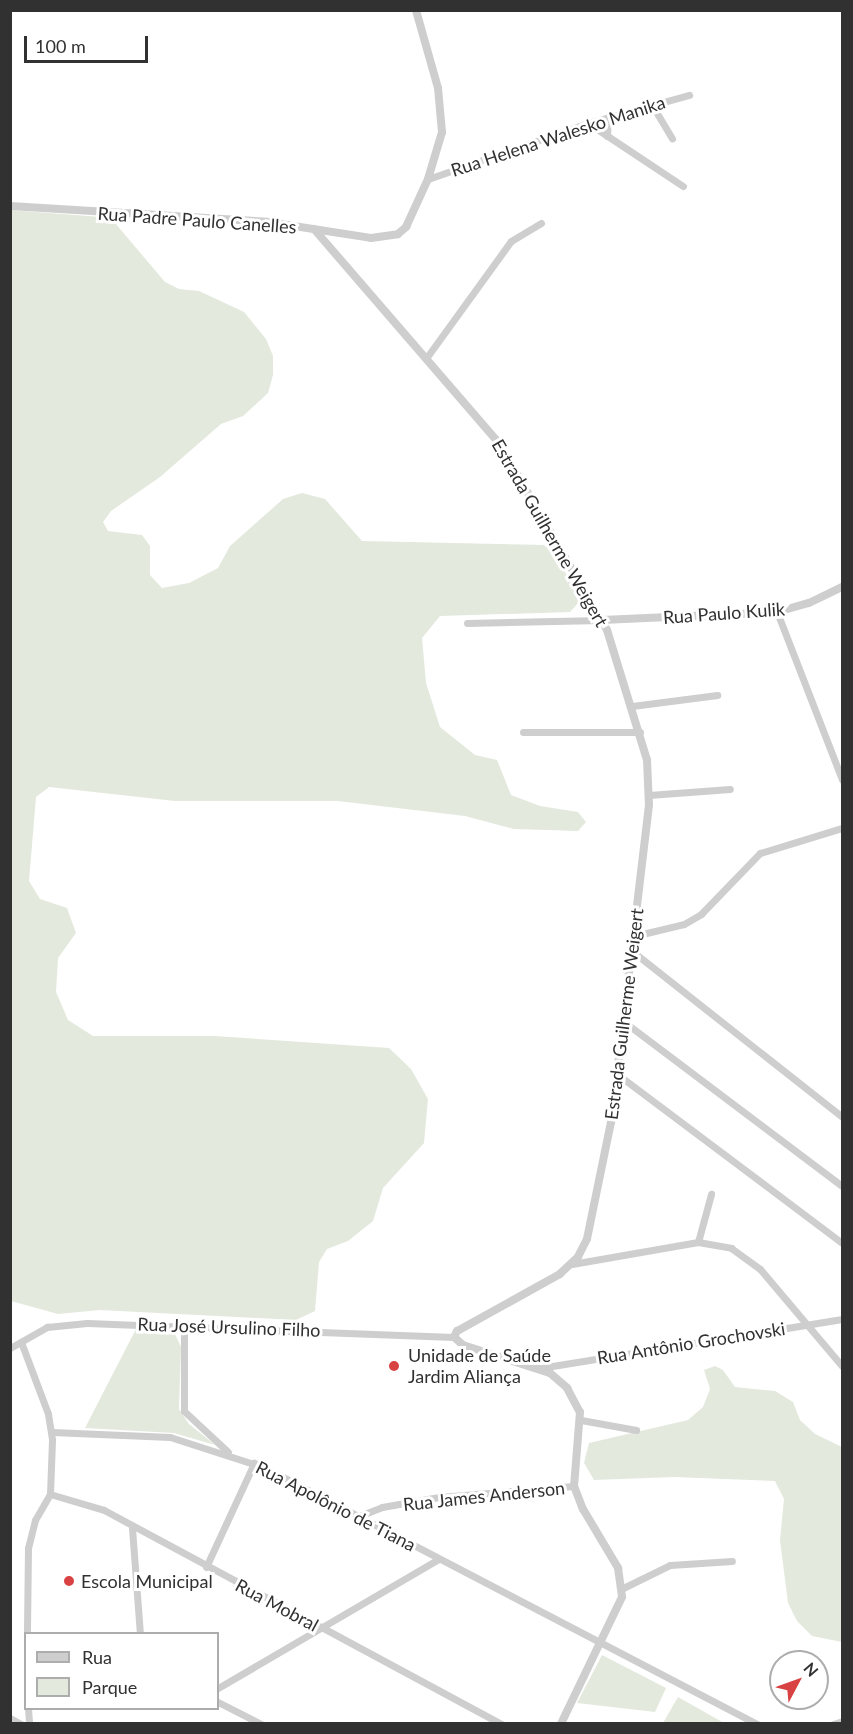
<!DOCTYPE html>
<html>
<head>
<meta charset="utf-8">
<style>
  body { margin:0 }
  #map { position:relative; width:853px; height:1734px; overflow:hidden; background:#fff; font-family:Lato,sans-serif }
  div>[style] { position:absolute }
  .green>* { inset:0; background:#e3e9dd }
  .minor>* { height:7px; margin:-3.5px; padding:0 3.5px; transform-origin:3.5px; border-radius:3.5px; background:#cecece }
  .tertiary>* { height:8px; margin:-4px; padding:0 4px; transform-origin:4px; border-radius:4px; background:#cecece }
  .dots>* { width:16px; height:16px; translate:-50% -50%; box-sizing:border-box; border:3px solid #fff; border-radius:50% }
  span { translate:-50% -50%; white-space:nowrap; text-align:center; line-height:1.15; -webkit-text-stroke:6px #fff; paint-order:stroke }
  .street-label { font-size:18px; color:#313131 }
  .poi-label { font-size:18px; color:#313131 }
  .left { translate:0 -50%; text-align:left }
  .frame { position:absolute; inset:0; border:12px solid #313131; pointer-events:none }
  .legend { position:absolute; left:24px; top:1632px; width:195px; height:78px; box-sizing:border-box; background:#fff; border:2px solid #adadad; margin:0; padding:8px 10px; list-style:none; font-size:18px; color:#313131 }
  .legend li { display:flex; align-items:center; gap:12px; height:30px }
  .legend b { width:30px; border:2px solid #adadad }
  .north { position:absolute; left:769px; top:1650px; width:60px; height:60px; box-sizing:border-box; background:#fff; border:2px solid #adadad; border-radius:50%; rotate:49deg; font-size:16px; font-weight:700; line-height:24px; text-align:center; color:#313131 }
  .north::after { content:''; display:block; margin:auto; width:21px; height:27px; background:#d84243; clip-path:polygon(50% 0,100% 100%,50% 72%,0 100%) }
  .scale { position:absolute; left:24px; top:36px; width:124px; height:27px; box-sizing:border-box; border:3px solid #313131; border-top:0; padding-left:8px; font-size:18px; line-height:21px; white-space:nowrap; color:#313131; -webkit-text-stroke:4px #fff; paint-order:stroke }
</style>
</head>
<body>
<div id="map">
  <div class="green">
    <i style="clip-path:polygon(10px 210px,101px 217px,115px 223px,165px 282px,179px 289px,199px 291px,244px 312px,266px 339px,273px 356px,273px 375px,268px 393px,243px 416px,221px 424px,160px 477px,111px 511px,103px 522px,108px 531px,142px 535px,150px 546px,150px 575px,162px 588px,189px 583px,218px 568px,230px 546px,283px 499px,302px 493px,325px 499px,362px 541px,544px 545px,560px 561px,579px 602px,570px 612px,440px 616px,422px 638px,426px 683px,440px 727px,475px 755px,497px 760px,511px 795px,540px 806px,578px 812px,586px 822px,578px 831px,514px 829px,465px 816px,338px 801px,175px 801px,49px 787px,36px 797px,29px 881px,40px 899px,67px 908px,76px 933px,58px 958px,56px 992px,68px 1020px,93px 1036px,215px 1036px,389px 1048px,411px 1069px,428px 1099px,424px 1143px,383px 1188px,373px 1221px,348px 1241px,327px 1249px,319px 1262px,315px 1311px,296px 1320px,100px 1310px,58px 1314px,11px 1301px)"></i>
    <i style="clip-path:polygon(136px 1329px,173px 1330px,181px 1347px,179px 1409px,189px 1424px,215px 1445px,174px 1433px,85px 1428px)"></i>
    <i style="clip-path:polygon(715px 1366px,723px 1370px,735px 1387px,775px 1391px,793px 1402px,800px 1420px,815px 1434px,842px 1447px,842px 1642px,812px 1636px,797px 1621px,788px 1603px,780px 1540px,784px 1499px,775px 1481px,674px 1477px,594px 1480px,584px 1463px,589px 1443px,688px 1420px,703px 1407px,710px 1389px,704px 1370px)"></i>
    <i style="clip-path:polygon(602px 1655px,666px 1688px,655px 1712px,577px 1703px)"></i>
    <i style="clip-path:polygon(678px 1697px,724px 1723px,663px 1723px)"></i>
  </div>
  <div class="minor">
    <i style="left:652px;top:105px;width:39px;rotate:59deg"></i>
    <i style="left:588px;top:123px;width:114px;rotate:33.6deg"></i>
    <i style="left:607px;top:136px;width:19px;rotate:-87deg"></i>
    <i style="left:428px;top:179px;width:170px;rotate:-19.3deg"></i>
    <i style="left:588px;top:123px;width:105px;rotate:-15.5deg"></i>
    <i style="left:427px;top:357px;width:143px;rotate:-54.1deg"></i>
    <i style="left:511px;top:241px;width:35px;rotate:-31deg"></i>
    <i style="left:777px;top:612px;width:180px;rotate:68.8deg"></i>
    <i style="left:467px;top:623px;width:135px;rotate:-1.3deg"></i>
    <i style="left:632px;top:706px;width:86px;rotate:-7.4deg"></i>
    <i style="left:523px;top:732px;width:117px"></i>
    <i style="left:649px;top:795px;width:81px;rotate:-4.2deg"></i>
    <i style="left:634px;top:936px;width:51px;rotate:-13.5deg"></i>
    <i style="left:684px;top:924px;width:20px;rotate:-30deg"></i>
    <i style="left:701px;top:914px;width:85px;rotate:-46deg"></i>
    <i style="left:760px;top:853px;width:86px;rotate:-17deg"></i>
    <i style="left:632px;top:951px;width:268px;rotate:38.3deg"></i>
    <i style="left:623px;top:1021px;width:274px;rotate:37deg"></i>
    <i style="left:617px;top:1074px;width:281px;rotate:36.9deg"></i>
    <i style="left:698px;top:1242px;width:50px;rotate:-74.8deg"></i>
    <i style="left:572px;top:1264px;width:128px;rotate:-9.9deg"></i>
    <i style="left:698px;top:1242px;width:34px;rotate:10deg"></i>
    <i style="left:731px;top:1248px;width:36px;rotate:36deg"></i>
    <i style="left:760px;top:1269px;width:127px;rotate:49.8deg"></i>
    <i style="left:184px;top:1324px;width:87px;rotate:90deg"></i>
    <i style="left:184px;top:1411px;width:60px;rotate:43deg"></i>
    <i style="left:21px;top:1342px;width:77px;rotate:69.4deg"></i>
    <i style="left:48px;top:1414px;width:26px;rotate:81deg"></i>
    <i style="left:52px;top:1440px;width:54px;rotate:92.1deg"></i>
    <i style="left:50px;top:1494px;width:30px;rotate:120deg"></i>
    <i style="left:35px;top:1520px;width:29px;rotate:104deg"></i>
    <i style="left:28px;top:1548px;width:86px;rotate:90.7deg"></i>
    <i style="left:10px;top:1348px;width:43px;rotate:-29.6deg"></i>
    <i style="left:47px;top:1327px;width:40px;rotate:-5.7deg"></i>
    <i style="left:87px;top:1323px;width:367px;rotate:2.2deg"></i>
    <i style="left:540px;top:1368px;width:306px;rotate:-9.2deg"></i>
    <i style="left:581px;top:1420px;width:56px;rotate:10.3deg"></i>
    <i style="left:52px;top:1432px;width:118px;rotate:2.4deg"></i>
    <i style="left:170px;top:1437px;width:101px;rotate:17.9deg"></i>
    <i style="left:266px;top:1468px;width:554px;rotate:27.54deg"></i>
    <i style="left:50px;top:1494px;width:56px;rotate:16.5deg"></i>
    <i style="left:104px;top:1510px;width:451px;rotate:28.3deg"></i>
    <i style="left:359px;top:1516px;width:25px;rotate:-21deg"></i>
    <i style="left:382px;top:1507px;width:58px;rotate:-10deg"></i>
    <i style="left:439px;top:1497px;width:135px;rotate:-4.7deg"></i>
    <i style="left:132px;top:1528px;width:106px;rotate:85.7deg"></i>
    <i style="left:206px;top:1567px;width:115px;rotate:-65.2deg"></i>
    <i style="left:623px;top:1588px;width:52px;rotate:-26.1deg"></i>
    <i style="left:670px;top:1565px;width:62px;rotate:-3.7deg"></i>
    <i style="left:218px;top:1688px;width:256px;rotate:-30.3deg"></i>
    <i style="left:218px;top:1702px;width:48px;rotate:27.1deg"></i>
    <i style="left:28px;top:1708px;width:16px;rotate:86deg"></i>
    <i style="left:10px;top:1718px;width:13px;rotate:29deg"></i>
    <i style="left:833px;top:1724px;width:9px;rotate:-18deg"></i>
  </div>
  <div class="tertiary">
    <i style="left:10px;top:206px;width:258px;rotate:3.5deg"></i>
    <i style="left:268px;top:222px;width:104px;rotate:8.8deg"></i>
    <i style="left:371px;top:238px;width:27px;rotate:-8deg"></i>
    <i style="left:398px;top:234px;width:11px;rotate:-41deg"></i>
    <i style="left:406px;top:227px;width:53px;rotate:-65.4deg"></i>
    <i style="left:428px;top:179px;width:49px;rotate:-73.4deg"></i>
    <i style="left:442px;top:132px;width:44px;rotate:-95.2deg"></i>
    <i style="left:438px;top:88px;width:81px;rotate:-105.8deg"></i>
    <i style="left:314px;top:229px;width:283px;rotate:49.2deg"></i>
    <i style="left:499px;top:443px;width:216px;rotate:60deg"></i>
    <i style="left:607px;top:630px;width:136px;rotate:72.9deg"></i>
    <i style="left:647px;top:760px;width:45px;rotate:87.5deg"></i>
    <i style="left:649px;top:805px;width:319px;rotate:96.8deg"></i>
    <i style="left:611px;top:1122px;width:119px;rotate:101.6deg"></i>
    <i style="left:587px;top:1239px;width:20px;rotate:117deg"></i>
    <i style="left:578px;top:1257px;width:25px;rotate:137deg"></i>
    <i style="left:560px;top:1274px;width:118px;rotate:151deg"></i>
    <i style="left:457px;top:1331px;width:7px;rotate:117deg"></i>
    <i style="left:454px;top:1337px;width:12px;rotate:42deg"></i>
    <i style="left:463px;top:1345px;width:91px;rotate:17.8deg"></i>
    <i style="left:550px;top:1373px;width:23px;rotate:41deg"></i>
    <i style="left:567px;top:1388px;width:27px;rotate:62deg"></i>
    <i style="left:580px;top:1412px;width:74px;rotate:94.6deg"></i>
    <i style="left:574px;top:1486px;width:25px;rotate:69deg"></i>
    <i style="left:583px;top:1509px;width:69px;rotate:59.3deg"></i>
    <i style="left:618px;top:1568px;width:29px;rotate:82deg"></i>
    <i style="left:622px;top:1597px;width:141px;rotate:115.7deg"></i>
    <i style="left:602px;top:620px;width:175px;rotate:-2.6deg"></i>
    <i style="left:777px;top:612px;width:33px;rotate:-16deg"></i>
    <i style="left:809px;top:603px;width:37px;rotate:-26deg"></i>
  </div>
  <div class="dots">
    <i style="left:394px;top:1366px;background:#d84243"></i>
    <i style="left:69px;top:1581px;background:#d84243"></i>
  </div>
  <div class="street-label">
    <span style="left:558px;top:136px;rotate:-18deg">Rua Helena Walesko Manika</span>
    <span style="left:197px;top:220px;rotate:4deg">Rua Padre Paulo Canelles</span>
    <span style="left:550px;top:533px;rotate:60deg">Estrada Guilherme Weigert</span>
    <span style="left:724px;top:613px;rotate:-4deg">Rua Paulo Kulik</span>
    <span style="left:624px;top:1014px;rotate:-83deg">Estrada Guilherme Weigert</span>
    <span style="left:229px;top:1327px;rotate:2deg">Rua José Ursulino Filho</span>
    <span style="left:691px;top:1343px;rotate:-9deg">Rua Antônio Grochovski</span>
    <span style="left:484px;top:1496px;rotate:-6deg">Rua James Anderson</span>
    <span style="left:336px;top:1506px;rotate:27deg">Rua Apolônio de Tiana</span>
    <span style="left:277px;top:1605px;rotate:28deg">Rua Mobral</span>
  </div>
  <div class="poi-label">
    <span class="left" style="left:408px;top:1366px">Unidade de Saúde<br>Jardim Aliança</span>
    <span class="left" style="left:81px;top:1581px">Escola Municipal</span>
  </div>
  <div class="frame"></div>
  <ul class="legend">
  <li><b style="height:8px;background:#cecece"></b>Rua</li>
  <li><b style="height:16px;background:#e3e9dd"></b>Parque</li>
  </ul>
  <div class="north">N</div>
  <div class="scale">100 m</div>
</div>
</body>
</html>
